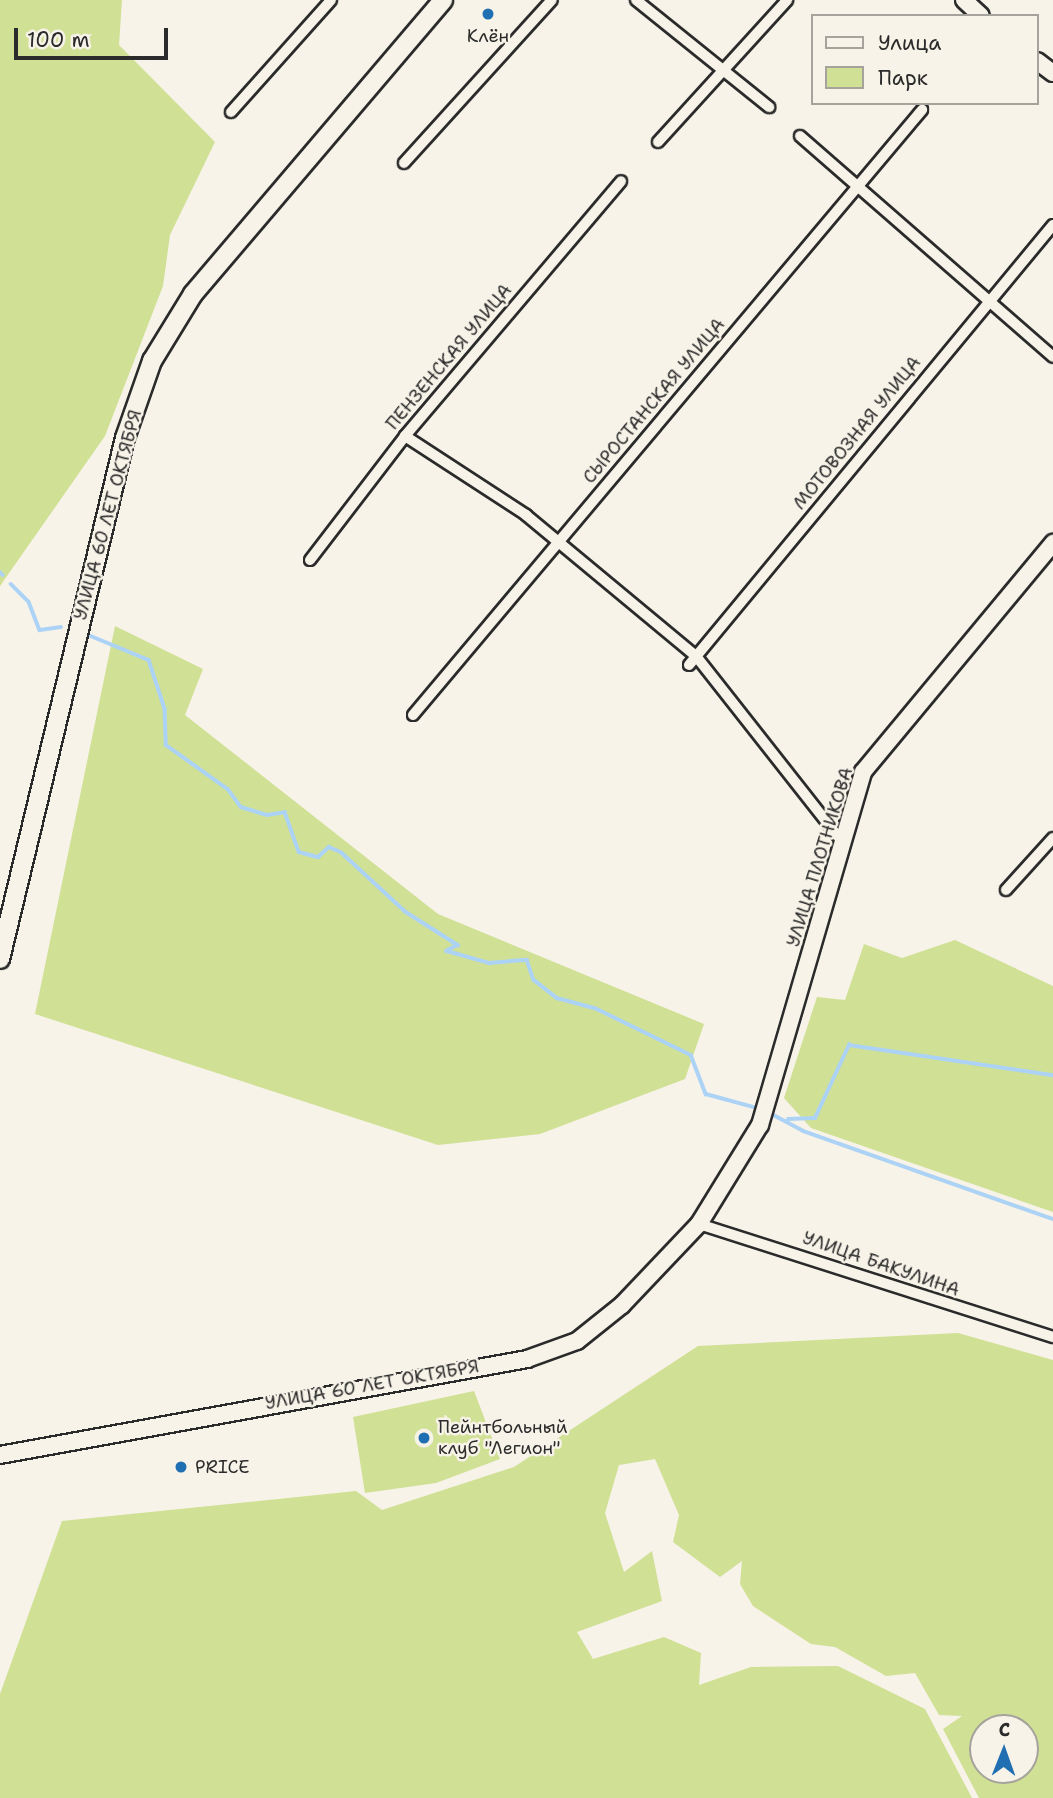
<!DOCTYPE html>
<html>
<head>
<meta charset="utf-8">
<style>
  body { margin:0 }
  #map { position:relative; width:1053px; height:1798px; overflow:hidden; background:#f7f3e8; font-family:"Shantell Sans",sans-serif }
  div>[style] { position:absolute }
  .green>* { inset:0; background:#d0e094 }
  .stream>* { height:3.5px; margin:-1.75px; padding:0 1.75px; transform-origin:1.75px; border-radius:1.75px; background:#acd3f6 }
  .roads { filter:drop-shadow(2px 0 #2b2b2b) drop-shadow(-2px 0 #2b2b2b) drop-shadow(0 2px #2b2b2b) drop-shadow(0 -2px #2b2b2b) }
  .street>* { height:10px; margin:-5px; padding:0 5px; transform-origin:5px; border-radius:5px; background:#f7f3e8 }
  .secondary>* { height:16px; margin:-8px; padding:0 8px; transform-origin:8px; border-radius:8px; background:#f7f3e8 }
  .primary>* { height:18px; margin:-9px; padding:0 9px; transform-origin:9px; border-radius:9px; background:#f7f3e8 }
  .dots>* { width:19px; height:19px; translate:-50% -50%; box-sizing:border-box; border:4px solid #f7f3e8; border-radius:50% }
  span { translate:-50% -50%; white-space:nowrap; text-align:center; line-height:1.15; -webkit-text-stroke:5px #f7f3e8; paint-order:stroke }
  .poi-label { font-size:18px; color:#2b2b2b }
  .left { translate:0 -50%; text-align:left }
  .street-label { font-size:18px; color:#2b2b2b }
  .legend { position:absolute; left:811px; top:14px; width:228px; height:91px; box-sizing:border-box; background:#f7f3e8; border:2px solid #a5a39c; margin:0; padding:9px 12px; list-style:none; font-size:21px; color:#2b2b2b }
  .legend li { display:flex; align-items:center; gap:14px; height:35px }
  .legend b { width:35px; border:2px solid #a5a39c }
  .north { position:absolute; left:969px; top:1714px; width:70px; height:70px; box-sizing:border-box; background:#f7f3e8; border:2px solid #a5a39c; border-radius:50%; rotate:1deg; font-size:19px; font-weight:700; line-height:28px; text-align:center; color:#2b2b2b }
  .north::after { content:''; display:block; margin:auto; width:24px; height:32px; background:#1f6fb2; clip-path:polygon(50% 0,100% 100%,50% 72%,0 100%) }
  .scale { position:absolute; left:14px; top:28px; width:154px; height:32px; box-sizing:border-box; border:4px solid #2b2b2b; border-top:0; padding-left:9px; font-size:21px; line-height:24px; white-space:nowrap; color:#2b2b2b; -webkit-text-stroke:5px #f7f3e8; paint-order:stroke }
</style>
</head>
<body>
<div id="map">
  <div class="green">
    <i style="clip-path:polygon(0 0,122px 0,119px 45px,215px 142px,170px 235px,163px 286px,105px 436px,0 586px)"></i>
    <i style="clip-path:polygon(115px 626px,203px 669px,185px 715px,438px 914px,704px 1024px,685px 1079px,540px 1134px,438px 1145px,35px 1014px)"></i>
    <i style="clip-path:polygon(955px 940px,1053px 986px,1053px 1212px,811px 1128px,784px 1098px,817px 997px,845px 1000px,864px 944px,902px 958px)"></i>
    <i style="clip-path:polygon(evenodd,958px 1333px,1053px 1360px,1053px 1798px,979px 1798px,943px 1729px,962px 1716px,939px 1715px,915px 1673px,886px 1676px,835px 1647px,811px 1644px,753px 1606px,740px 1584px,742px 1561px,720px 1577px,673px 1542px,679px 1515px,655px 1459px,619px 1465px,605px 1513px,624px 1572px,652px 1551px,662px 1601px,577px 1632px,593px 1659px,664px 1637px,701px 1653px,699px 1685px,751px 1667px,838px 1666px,925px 1709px,972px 1798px,0 1798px,0 1694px,62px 1521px,356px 1491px,382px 1510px,514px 1467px,698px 1346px,958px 1333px,983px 1728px,1025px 1728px,1025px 1770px,983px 1770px,983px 1728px)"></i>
    <i style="clip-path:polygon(474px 1391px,500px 1459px,436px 1483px,365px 1493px,353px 1417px)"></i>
  </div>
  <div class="stream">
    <i style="left:0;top:572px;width:4px;rotate:45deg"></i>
    <i style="left:11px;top:584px;width:25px;rotate:45deg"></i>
    <i style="left:29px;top:602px;width:30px;rotate:69deg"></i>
    <i style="left:40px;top:630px;width:21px;rotate:-8deg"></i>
    <i style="left:91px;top:636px;width:63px;rotate:22.5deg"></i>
    <i style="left:149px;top:660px;width:52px;rotate:71.9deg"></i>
    <i style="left:165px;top:709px;width:36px;rotate:88deg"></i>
    <i style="left:166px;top:745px;width:76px;rotate:35.4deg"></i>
    <i style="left:228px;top:789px;width:22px;rotate:54deg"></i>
    <i style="left:241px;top:807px;width:27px;rotate:17deg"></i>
    <i style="left:267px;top:815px;width:18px;rotate:-9deg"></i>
    <i style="left:285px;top:812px;width:42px;rotate:70.7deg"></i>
    <i style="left:299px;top:852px;width:20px;rotate:15deg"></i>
    <i style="left:318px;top:857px;width:15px;rotate:-42deg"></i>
    <i style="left:329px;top:847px;width:13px;rotate:23deg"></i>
    <i style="left:341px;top:852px;width:88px;rotate:42.7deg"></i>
    <i style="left:406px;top:912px;width:62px;rotate:32.4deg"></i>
    <i style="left:458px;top:945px;width:13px;rotate:151deg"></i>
    <i style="left:447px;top:951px;width:44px;rotate:15.9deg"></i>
    <i style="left:489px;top:963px;width:38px;rotate:-5deg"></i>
    <i style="left:527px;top:960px;width:21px;rotate:71deg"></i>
    <i style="left:534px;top:980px;width:29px;rotate:38deg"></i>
    <i style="left:557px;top:998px;width:39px;rotate:15deg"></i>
    <i style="left:595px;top:1008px;width:107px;rotate:26.1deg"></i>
    <i style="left:691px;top:1055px;width:42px;rotate:69deg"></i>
    <i style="left:706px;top:1094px;width:57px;rotate:15.3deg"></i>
    <i style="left:768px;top:1112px;width:40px;rotate:28deg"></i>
    <i style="left:803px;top:1131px;width:265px;rotate:19.4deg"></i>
    <i style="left:788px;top:1119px;width:27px;rotate:-2deg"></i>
    <i style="left:815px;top:1118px;width:81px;rotate:-65deg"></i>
    <i style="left:849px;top:1045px;width:206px;rotate:8.4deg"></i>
  </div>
  <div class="roads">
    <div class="street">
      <i style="left:636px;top:0;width:171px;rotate:38.8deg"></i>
      <i style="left:231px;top:112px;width:150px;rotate:-48.2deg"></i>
      <i style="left:800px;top:136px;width:336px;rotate:41.1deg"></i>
      <i style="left:658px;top:142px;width:192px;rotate:-47.7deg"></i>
      <i style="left:404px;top:163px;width:220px;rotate:-47.8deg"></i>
      <i style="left:405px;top:436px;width:145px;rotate:33.1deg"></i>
      <i style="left:526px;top:515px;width:221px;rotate:39.7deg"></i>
      <i style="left:696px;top:656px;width:239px;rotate:51.8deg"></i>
      <i style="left:310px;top:560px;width:156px;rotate:-52.5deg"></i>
      <i style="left:405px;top:436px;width:334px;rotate:-49.7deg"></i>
      <i style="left:689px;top:665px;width:571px;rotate:-50.4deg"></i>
      <i style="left:413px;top:715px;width:791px;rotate:-49.93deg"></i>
      <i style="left:1006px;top:890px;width:70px;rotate:-47.9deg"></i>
      <i style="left:699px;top:1224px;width:372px;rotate:17.7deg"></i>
    </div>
    <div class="secondary">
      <i style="left:964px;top:0;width:23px;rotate:43deg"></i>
      <i style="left:1037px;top:61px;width:20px;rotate:37deg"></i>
      <i style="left:0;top:1455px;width:536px;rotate:-10.32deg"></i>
      <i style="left:527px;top:1359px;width:53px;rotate:-19.8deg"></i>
      <i style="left:577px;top:1341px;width:58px;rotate:-38.7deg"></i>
      <i style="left:622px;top:1305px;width:112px;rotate:-46.5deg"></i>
      <i style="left:699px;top:1224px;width:116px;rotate:-58.4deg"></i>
      <i style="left:760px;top:1125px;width:368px;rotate:-73.7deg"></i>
      <i style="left:863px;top:772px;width:298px;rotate:-50.3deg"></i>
    </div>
    <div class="primary">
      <i style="left:0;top:959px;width:536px;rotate:-76.51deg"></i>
      <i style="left:125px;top:438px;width:82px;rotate:-70.7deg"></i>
      <i style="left:152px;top:361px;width:79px;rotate:-58.5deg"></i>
      <i style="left:193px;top:294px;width:386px;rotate:-49.6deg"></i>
    </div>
  </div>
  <div class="dots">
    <i style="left:488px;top:14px;background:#1f6fb2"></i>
    <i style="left:424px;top:1438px;background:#1f6fb2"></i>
    <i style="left:181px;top:1467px;background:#1f6fb2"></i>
  </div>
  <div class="poi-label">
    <span style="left:488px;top:36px">Клён</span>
    <span class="left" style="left:438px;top:1438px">Пейнтбольный<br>клуб "Легион"</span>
    <span class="left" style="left:195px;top:1467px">PRICE</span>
  </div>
  <div class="street-label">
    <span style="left:449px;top:357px;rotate:-50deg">ПЕНЗЕНСКАЯ УЛИЦА</span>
    <span style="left:654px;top:401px;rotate:-50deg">СЫРОСТАНСКАЯ УЛИЦА</span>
    <span style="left:857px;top:433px;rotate:-51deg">МОТОВОЗНАЯ УЛИЦА</span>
    <span style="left:108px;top:515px;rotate:-75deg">УЛИЦА 60 ЛЕТ ОКТЯБРЯ</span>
    <span style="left:820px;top:857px;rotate:-73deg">УЛИЦА ПЛОТНИКОВА</span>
    <span style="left:881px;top:1264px;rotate:19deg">УЛИЦА БАКУЛИНА</span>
    <span style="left:372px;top:1385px;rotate:-10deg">УЛИЦА 60 ЛЕТ ОКТЯБРЯ</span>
  </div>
  <ul class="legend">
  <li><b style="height:9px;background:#f7f3e8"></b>Улица</li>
  <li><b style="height:19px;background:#d0e094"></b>Парк</li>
  </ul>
  <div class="north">С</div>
  <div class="scale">100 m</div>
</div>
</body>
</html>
